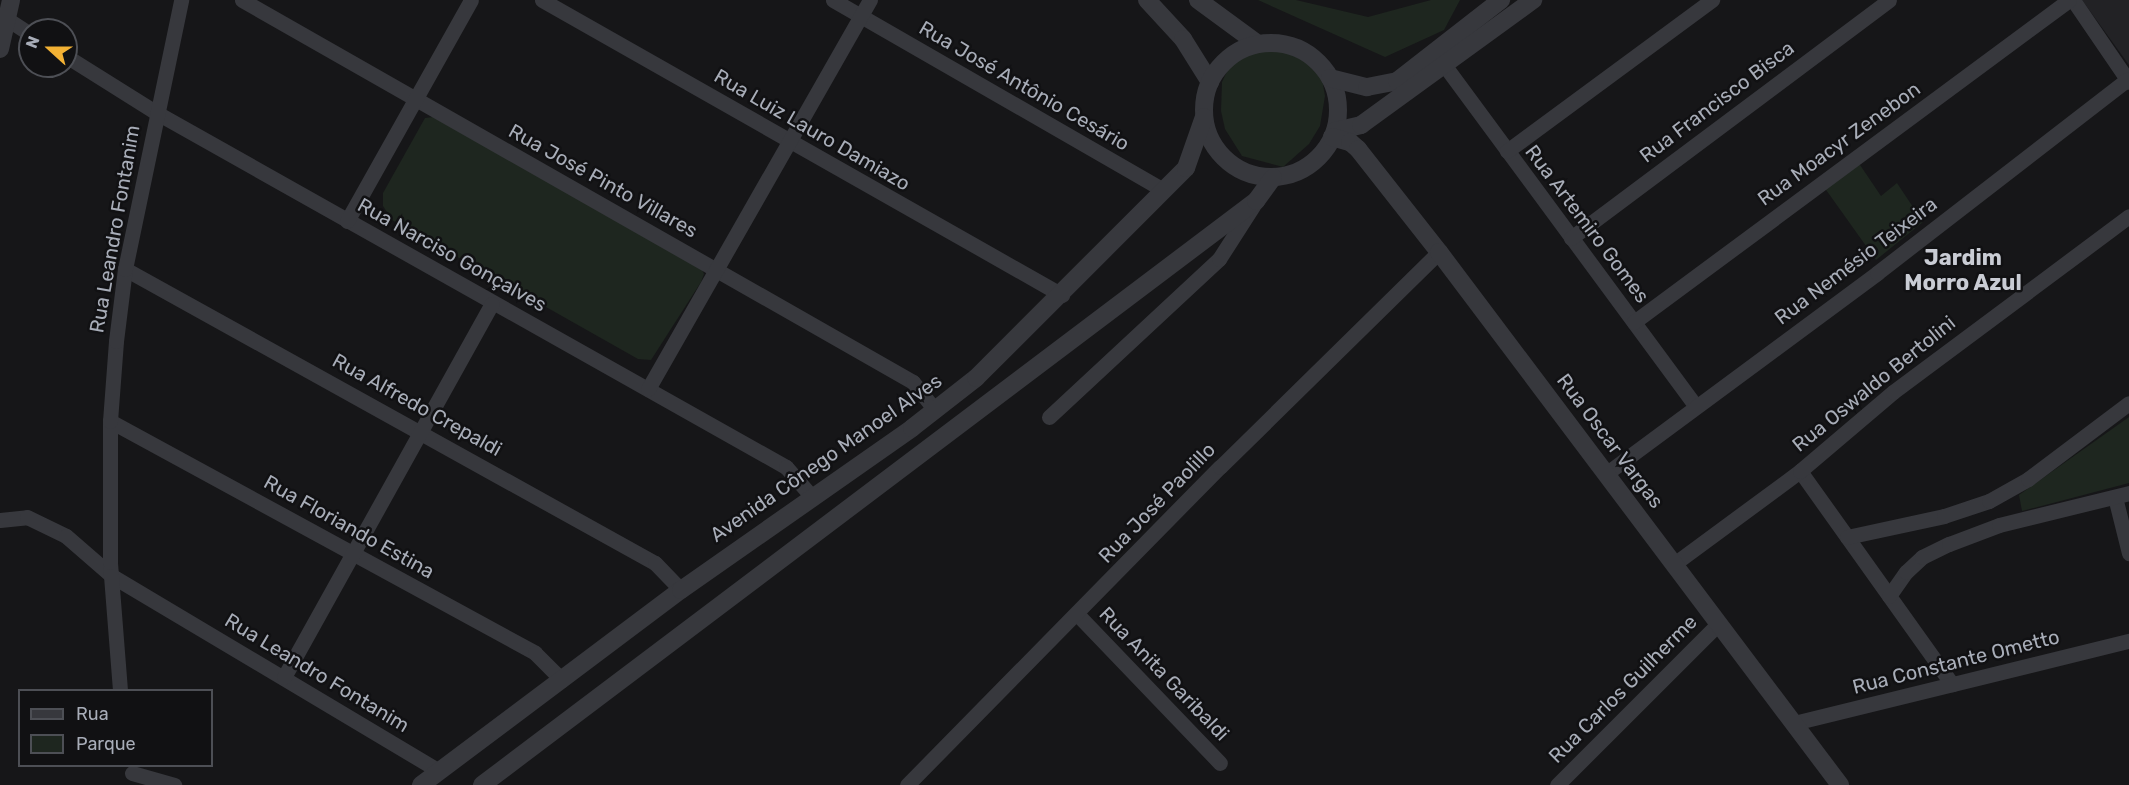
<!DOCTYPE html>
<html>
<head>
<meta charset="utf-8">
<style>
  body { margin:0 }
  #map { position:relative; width:2129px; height:785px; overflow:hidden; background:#161618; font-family:Rubik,sans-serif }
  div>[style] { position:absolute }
  .built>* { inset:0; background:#222225 }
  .green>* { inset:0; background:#1e261f }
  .minor>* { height:15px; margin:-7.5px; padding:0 7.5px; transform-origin:7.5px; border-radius:7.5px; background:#37383d }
  .tertiary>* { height:18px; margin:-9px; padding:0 9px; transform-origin:9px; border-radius:9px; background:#37383d }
  .tertiary>.ring { margin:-9px; padding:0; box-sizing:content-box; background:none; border:18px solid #37383d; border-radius:50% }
  span { translate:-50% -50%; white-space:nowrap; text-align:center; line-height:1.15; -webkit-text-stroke:5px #111113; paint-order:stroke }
  .street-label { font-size:20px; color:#a8adb8 }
  .quarter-label { font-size:22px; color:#c9ccd4; font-weight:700 }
  .legend { position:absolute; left:18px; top:689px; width:195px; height:78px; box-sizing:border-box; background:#111113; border:2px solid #4d4f55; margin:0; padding:8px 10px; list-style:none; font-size:18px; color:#a8adb8 }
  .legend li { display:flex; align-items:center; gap:12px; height:30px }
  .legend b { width:30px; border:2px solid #4d4f55 }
  .north { position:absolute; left:18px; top:18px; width:60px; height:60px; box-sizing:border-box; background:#111113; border:2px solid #4d4f55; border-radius:50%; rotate:291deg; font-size:16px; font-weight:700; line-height:24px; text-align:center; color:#a8adb8 }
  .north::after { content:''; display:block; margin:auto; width:21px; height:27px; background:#f2b134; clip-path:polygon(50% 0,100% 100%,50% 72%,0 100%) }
</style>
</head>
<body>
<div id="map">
  <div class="built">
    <i style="clip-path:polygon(2083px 0,2129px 0,2129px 65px,2082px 0)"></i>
  </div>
  <div class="green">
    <i style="clip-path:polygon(1258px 0,1296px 0,1368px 17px,1431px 0,1460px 0,1444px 30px,1385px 57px)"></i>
    <i style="clip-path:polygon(1260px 47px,1297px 52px,1313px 63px,1322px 79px,1325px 96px,1320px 126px,1309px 144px,1283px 167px,1242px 156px,1225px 129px,1221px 111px,1222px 82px,1230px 65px,1245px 52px)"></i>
    <i style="clip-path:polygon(433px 117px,701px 267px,704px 274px,701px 282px,651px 360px,638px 359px,392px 220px,383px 206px,383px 193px,425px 118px)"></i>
    <i style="clip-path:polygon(1858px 162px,1881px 196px,1897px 183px,1923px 222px,1876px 260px,1824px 187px)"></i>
    <i style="clip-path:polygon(2129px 417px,2129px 483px,2022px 511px,2019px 495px)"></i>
  </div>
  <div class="minor">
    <i style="left:242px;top:0;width:772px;rotate:29.65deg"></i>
    <i style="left:913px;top:382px;width:36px;rotate:52deg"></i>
    <i style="left:542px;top:0;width:598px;rotate:29.57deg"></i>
    <i style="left:833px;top:0;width:381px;rotate:29.9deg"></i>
    <i style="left:2073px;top:0;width:99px;rotate:55.7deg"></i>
    <i style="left:7px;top:19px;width:27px;rotate:33deg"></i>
    <i style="left:66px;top:56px;width:107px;rotate:32.1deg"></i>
    <i style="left:157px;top:113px;width:722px;rotate:29.37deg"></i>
    <i style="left:786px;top:467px;width:38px;rotate:49deg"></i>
    <i style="left:1445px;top:66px;width:423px;rotate:53.6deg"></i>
    <i style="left:1507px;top:151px;width:255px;rotate:-36.4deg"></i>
    <i style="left:347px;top:221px;width:253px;rotate:-60.7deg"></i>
    <i style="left:1571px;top:238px;width:397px;rotate:-36.8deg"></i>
    <i style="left:125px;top:269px;width:606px;rotate:29.02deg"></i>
    <i style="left:655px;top:563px;width:37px;rotate:46deg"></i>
    <i style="left:1634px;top:322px;width:541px;rotate:-36.51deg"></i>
    <i style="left:648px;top:389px;width:448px;rotate:-60.3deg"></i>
    <i style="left:1049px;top:417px;width:232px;rotate:-42.9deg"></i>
    <i style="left:1219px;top:259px;width:63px;rotate:-57.3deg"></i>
    <i style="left:110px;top:421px;width:484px;rotate:28.6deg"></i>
    <i style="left:535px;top:653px;width:38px;rotate:45deg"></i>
    <i style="left:1800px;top:471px;width:262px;rotate:54.5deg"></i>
    <i style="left:1607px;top:473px;width:336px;rotate:-36.5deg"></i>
    <i style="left:1877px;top:273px;width:316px;rotate:-37.7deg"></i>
    <i style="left:2115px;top:497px;width:58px;rotate:76deg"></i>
    <i style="left:0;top:520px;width:27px;rotate:-6deg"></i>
    <i style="left:27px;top:517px;width:43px;rotate:26deg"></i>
    <i style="left:66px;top:536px;width:61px;rotate:41deg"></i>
    <i style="left:112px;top:576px;width:381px;rotate:30.8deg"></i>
    <i style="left:1847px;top:537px;width:99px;rotate:-12.2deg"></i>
    <i style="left:1944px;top:516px;width:47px;rotate:-18.4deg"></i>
    <i style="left:1989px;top:501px;width:45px;rotate:-29.4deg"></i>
    <i style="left:2028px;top:479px;width:126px;rotate:-37deg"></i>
    <i style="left:1674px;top:564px;width:157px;rotate:-36.4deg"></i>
    <i style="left:1800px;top:471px;width:122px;rotate:-40.3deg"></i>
    <i style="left:1893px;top:392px;width:294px;rotate:-36.7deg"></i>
    <i style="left:1889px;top:596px;width:29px;rotate:-55deg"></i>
    <i style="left:1906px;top:572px;width:22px;rotate:-43deg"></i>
    <i style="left:1922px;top:557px;width:30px;rotate:-26deg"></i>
    <i style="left:1949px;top:544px;width:53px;rotate:-20.8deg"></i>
    <i style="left:1999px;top:525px;width:134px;rotate:-13.8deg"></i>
    <i style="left:1078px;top:615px;width:205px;rotate:46.2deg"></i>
    <i style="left:284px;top:677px;width:427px;rotate:-60.9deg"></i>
    <i style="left:120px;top:690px;width:128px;rotate:-94.5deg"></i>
    <i style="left:110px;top:562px;width:141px;rotate:-90deg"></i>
    <i style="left:110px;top:421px;width:80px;rotate:-85.7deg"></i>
    <i style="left:116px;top:341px;width:73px;rotate:-82.9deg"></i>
    <i style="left:125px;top:269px;width:275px;rotate:-78.2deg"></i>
    <i style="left:1794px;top:723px;width:345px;rotate:-13.8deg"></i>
    <i style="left:132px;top:773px;width:44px;rotate:15.9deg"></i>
    <i style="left:907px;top:785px;width:446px;rotate:-45.5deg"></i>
    <i style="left:1220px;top:467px;width:307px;rotate:-44.5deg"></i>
    <i style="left:1557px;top:785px;width:229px;rotate:-45deg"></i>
  </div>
  <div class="tertiary">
    <i style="left:1147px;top:0;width:53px;rotate:47.3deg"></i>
    <i style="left:1183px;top:39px;width:51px;rotate:57.9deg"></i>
    <i style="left:1198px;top:0;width:74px;rotate:36.3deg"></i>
    <i class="ring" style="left:1204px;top:43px;width:116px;height:116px"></i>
    <i style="left:0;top:49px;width:50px;rotate:-77.3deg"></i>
    <i style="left:1330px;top:78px;width:38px;rotate:14deg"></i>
    <i style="left:1367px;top:87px;width:31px;rotate:-11deg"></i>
    <i style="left:1397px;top:81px;width:132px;rotate:-37.9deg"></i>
    <i style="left:1335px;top:131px;width:27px;rotate:-13deg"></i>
    <i style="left:1361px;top:125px;width:213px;rotate:-36deg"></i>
    <i style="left:1332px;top:137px;width:19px;rotate:16deg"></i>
    <i style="left:1350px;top:142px;width:11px;rotate:41deg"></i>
    <i style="left:1358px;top:149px;width:131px;rotate:51.8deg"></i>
    <i style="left:1439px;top:252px;width:667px;rotate:53.04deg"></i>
    <i style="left:421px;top:785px;width:325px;rotate:-36.9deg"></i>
    <i style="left:681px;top:590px;width:282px;rotate:-35deg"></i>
    <i style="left:912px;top:428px;width:81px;rotate:-38deg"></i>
    <i style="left:976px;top:378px;width:297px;rotate:-45deg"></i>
    <i style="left:1186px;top:168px;width:54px;rotate:-70.6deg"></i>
    <i style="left:482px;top:785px;width:970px;rotate:-37.04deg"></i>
    <i style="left:1256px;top:201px;width:29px;rotate:-54deg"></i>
  </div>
  <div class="street-label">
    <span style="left:1024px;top:86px;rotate:30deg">Rua José Antônio Cesário</span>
    <span style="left:1717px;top:102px;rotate:-37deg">Rua Francisco Bisca</span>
    <span style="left:812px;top:130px;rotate:30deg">Rua Luiz Lauro Damiazo</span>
    <span style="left:1839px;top:144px;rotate:-36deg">Rua Moacyr Zenebon</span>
    <span style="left:603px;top:181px;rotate:29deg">Rua José Pinto Villares</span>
    <span style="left:1587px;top:224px;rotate:53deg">Rua Artemiro Gomes</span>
    <span style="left:115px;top:229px;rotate:-80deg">Rua Leandro Fontanim</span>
    <span style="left:452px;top:255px;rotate:29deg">Rua Narciso Gonçalves</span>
    <span style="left:1856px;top:261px;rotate:-37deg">Rua Nemésio Teixeira</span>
    <span style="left:1874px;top:384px;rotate:-39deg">Rua Oswaldo Bertolini</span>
    <span style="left:417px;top:405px;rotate:29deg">Rua Alfredo Crepaldi</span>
    <span style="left:1610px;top:441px;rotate:53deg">Rua Oscar Vargas</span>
    <span style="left:826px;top:458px;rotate:-35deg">Avenida Cônego Manoel Alves</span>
    <span style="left:1157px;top:503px;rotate:-46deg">Rua José Paolillo</span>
    <span style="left:349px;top:527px;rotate:29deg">Rua Floriando Estina</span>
    <span style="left:1956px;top:662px;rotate:-14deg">Rua Constante Ometto</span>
    <span style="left:317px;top:673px;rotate:31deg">Rua Leandro Fontanim</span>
    <span style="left:1164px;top:674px;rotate:46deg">Rua Anita Garibaldi</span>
    <span style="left:1623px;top:689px;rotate:-45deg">Rua Carlos Guilherme</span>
  </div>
  <div class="quarter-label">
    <span style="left:1963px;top:270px">Jardim<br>Morro Azul</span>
  </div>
  <ul class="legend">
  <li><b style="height:8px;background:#37383d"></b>Rua</li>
  <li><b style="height:16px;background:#1e261f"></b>Parque</li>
  </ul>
  <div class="north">N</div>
</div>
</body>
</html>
